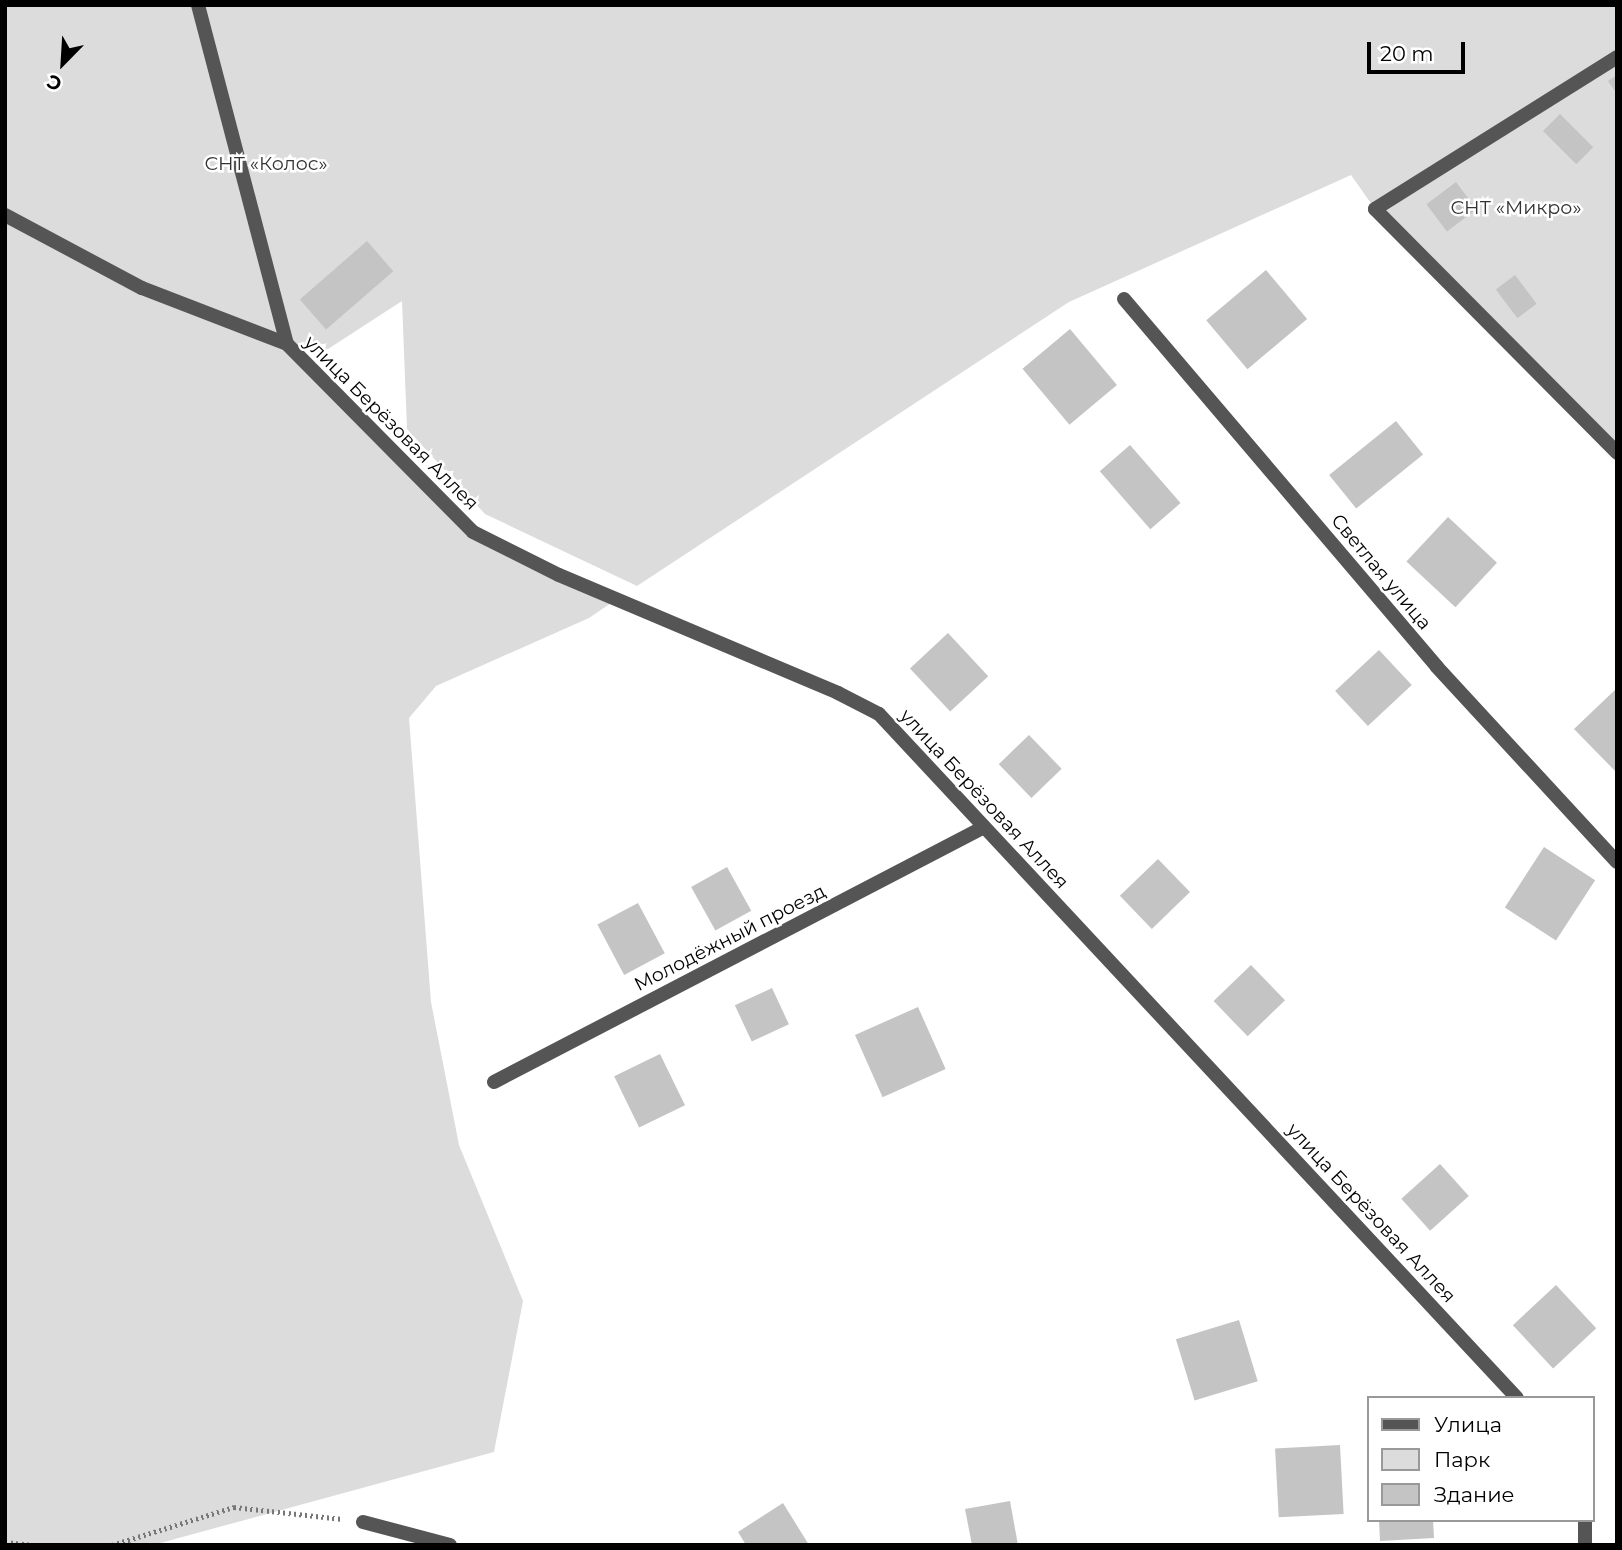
<!DOCTYPE html>
<html>
<head>
<meta charset="utf-8">
<style>
  body { margin:0 }
  #map { position:relative; width:1622px; height:1550px; overflow:hidden; background:#fff; font-family:Montserrat,sans-serif }
  div>[style] { position:absolute }
  .green>* { inset:0; background:#dcdcdc }
  .building>* { inset:0; background:#c4c4c4; transform-origin:0 0 }
  .path>* { height:4.5px; margin-top:-2.25px; transform-origin:0; background:repeating-linear-gradient(90deg,#777 0 2px,transparent 0 5.5px) }
  .lane>* { height:14px; margin:-7px; padding:0 7px; transform-origin:7px; border-radius:7px; background:#555 }
  .street>* { height:14px; margin:-7px; padding:0 7px; transform-origin:7px; border-radius:7px; background:#555 }
  span { translate:-50% -50%; white-space:nowrap; text-align:center; line-height:1.15; -webkit-text-stroke:5px #fff; paint-order:stroke }
  .park-label { font-size:19px; color:#333 }
  .street-label { font-size:19px; color:#000 }
  .frame { position:absolute; inset:0; border:7px solid #000; pointer-events:none }
  .legend { position:absolute; left:1367px; top:1396px; width:228px; height:126px; box-sizing:border-box; background:#fff; border:2px solid #999; margin:0; padding:9px 12px; list-style:none; font-size:21px; color:#000 }
  .legend li { display:flex; align-items:center; gap:14px; height:35px }
  .legend b { width:35px; border:2px solid #999 }
  .north { position:absolute; left:28px; top:28px; width:70px; height:70px; -webkit-text-stroke:5px #fff; paint-order:stroke; rotate:204deg; font-size:19px; font-weight:700; line-height:28px; text-align:center; color:#000 }
  .north::after { content:''; display:block; margin:auto; width:24px; height:32px; background:#000; clip-path:polygon(50% 0,100% 100%,50% 72%,0 100%) }
  .scale { position:absolute; left:1367px; top:42px; width:98px; height:32px; box-sizing:border-box; border:4px solid #000; border-top:0; padding-left:9px; font-size:21px; line-height:24px; white-space:nowrap; color:#000; -webkit-text-stroke:5px #fff; paint-order:stroke }
</style>
</head>
<body>
<div id="map">
  <div class="green">
    <i style="clip-path:polygon(5px 5px,1617px 5px,1617px 453px,1375px 209px,1351px 175px,1069px 302px,637px 586px,485px 514px,407px 429px,402px 301px,328px 349px,288px 344px,473px 532px,617px 599px,589px 618px,436px 686px,409px 718px,431px 1002px,459px 1145px,523px 1301px,494px 1452px,153px 1545px,5px 1545px)"></i>
  </div>
  <div class="building">
    <i style="clip-path:polygon(1617px 75px,1617px 94px,1608px 81px)"></i>
    <i style="left:1560px;top:114px;width:47px;height:24px;rotate:45deg"></i>
    <i style="left:1456px;top:182px;width:34px;height:37px;rotate:53deg"></i>
    <i style="left:367px;top:241px;width:40px;height:89px;rotate:49deg"></i>
    <i style="left:1266px;top:270px;width:64px;height:78px;rotate:50deg"></i>
    <i style="left:1515px;top:275px;width:36px;height:24px;rotate:53deg"></i>
    <i style="left:1070px;top:329px;width:73px;height:62px;rotate:50deg"></i>
    <i style="left:1396px;top:421px;width:43px;height:86px;rotate:51deg"></i>
    <i style="left:1130px;top:445px;width:77px;height:40px;rotate:49deg"></i>
    <i style="left:1448px;top:517px;width:67px;height:61px;rotate:43deg"></i>
    <i style="left:948px;top:633px;width:59px;height:52px;rotate:47deg"></i>
    <i style="left:1379px;top:650px;width:48px;height:60px;rotate:47deg"></i>
    <i style="clip-path:polygon(1617px 688px,1617px 773px,1574px 729px)"></i>
    <i style="left:1029px;top:735px;width:47px;height:42px;rotate:46deg"></i>
    <i style="left:1544px;top:847px;width:61px;height:72px;rotate:33deg"></i>
    <i style="left:1158px;top:859px;width:46px;height:53px;rotate:46deg"></i>
    <i style="left:727px;top:867px;width:50px;height:41px;rotate:61deg"></i>
    <i style="left:638px;top:903px;width:57px;height:46px;rotate:62deg"></i>
    <i style="left:1251px;top:965px;width:49px;height:52px;rotate:46deg"></i>
    <i style="left:772px;top:988px;width:40px;height:41px;rotate:65deg"></i>
    <i style="left:918px;top:1007px;width:68px;height:69px;rotate:66deg"></i>
    <i style="left:660px;top:1054px;width:57px;height:51px;rotate:64deg"></i>
    <i style="left:1440px;top:1164px;width:43px;height:52px;rotate:48deg"></i>
    <i style="left:1556px;top:1285px;width:59px;height:59px;rotate:47deg"></i>
    <i style="left:1239px;top:1320px;width:64px;height:66px;rotate:73deg"></i>
    <i style="left:1340px;top:1445px;width:69px;height:65px;rotate:87deg"></i>
    <i style="clip-path:polygon(1010px 1501px,1018px 1545px,972px 1545px,965px 1509px)"></i>
    <i style="clip-path:polygon(783px 1503px,809px 1545px,746px 1545px,738px 1532px)"></i>
    <i style="clip-path:polygon(1379px 1520px,1433px 1520px,1434px 1538px,1380px 1541px)"></i>
  </div>
  <div class="path">
    <i style="left:5px;top:1542px;width:28px;rotate:6deg"></i>
    <i style="left:112px;top:1545px;width:128px;rotate:-17.3deg"></i>
    <i style="left:234px;top:1507px;width:109px;rotate:6.3deg"></i>
  </div>
  <div class="lane">
    <i style="left:1375px;top:209px;width:286px;rotate:-32.1deg"></i>
    <i style="left:5px;top:215px;width:155px;rotate:28.1deg"></i>
    <i style="left:142px;top:288px;width:155px;rotate:21.1deg"></i>
    <i style="left:494px;top:1082px;width:552px;rotate:-27.49deg"></i>
    <i style="left:363px;top:1522px;width:90px;rotate:14.8deg"></i>
  </div>
  <div class="street">
    <i style="left:198px;top:5px;width:350px;rotate:75.3deg"></i>
    <i style="left:287px;top:344px;width:264px;rotate:45.3deg"></i>
    <i style="left:473px;top:532px;width:96px;rotate:26.6deg"></i>
    <i style="left:559px;top:575px;width:303px;rotate:22.9deg"></i>
    <i style="left:838px;top:693px;width:46px;rotate:27.1deg"></i>
    <i style="left:879px;top:714px;width:935px;rotate:46.99deg"></i>
    <i style="left:1375px;top:209px;width:344px;rotate:45.2deg"></i>
    <i style="left:1124px;top:299px;width:483px;rotate:49.6deg"></i>
    <i style="left:1437px;top:667px;width:265px;rotate:47.3deg"></i>
    <i style="left:1585px;top:1545px;width:25px;rotate:-90deg"></i>
  </div>
  <div class="park-label">
    <span style="left:266px;top:164px">СНТ «Колос»</span>
    <span style="left:1516px;top:208px">СНТ «Микро»</span>
  </div>
  <div class="street-label">
    <span style="left:391px;top:423px;rotate:45deg">улица Берёзовая Аллея</span>
    <span style="left:1381px;top:572px;rotate:50deg">Светлая улица</span>
    <span style="left:984px;top:799px;rotate:47deg">улица Берёзовая Аллея</span>
    <span style="left:730px;top:938px;rotate:-27deg">Молодёжный проезд</span>
    <span style="left:1371px;top:1213px;rotate:47deg">улица Берёзовая Аллея</span>
  </div>
  <div class="frame"></div>
  <ul class="legend">
  <li><b style="height:9px;background:#555"></b>Улица</li>
  <li><b style="height:19px;background:#dcdcdc"></b>Парк</li>
  <li><b style="height:19px;background:#c4c4c4"></b>Здание</li>
  </ul>
  <div class="north">С</div>
  <div class="scale">20 m</div>
</div>
</body>
</html>
